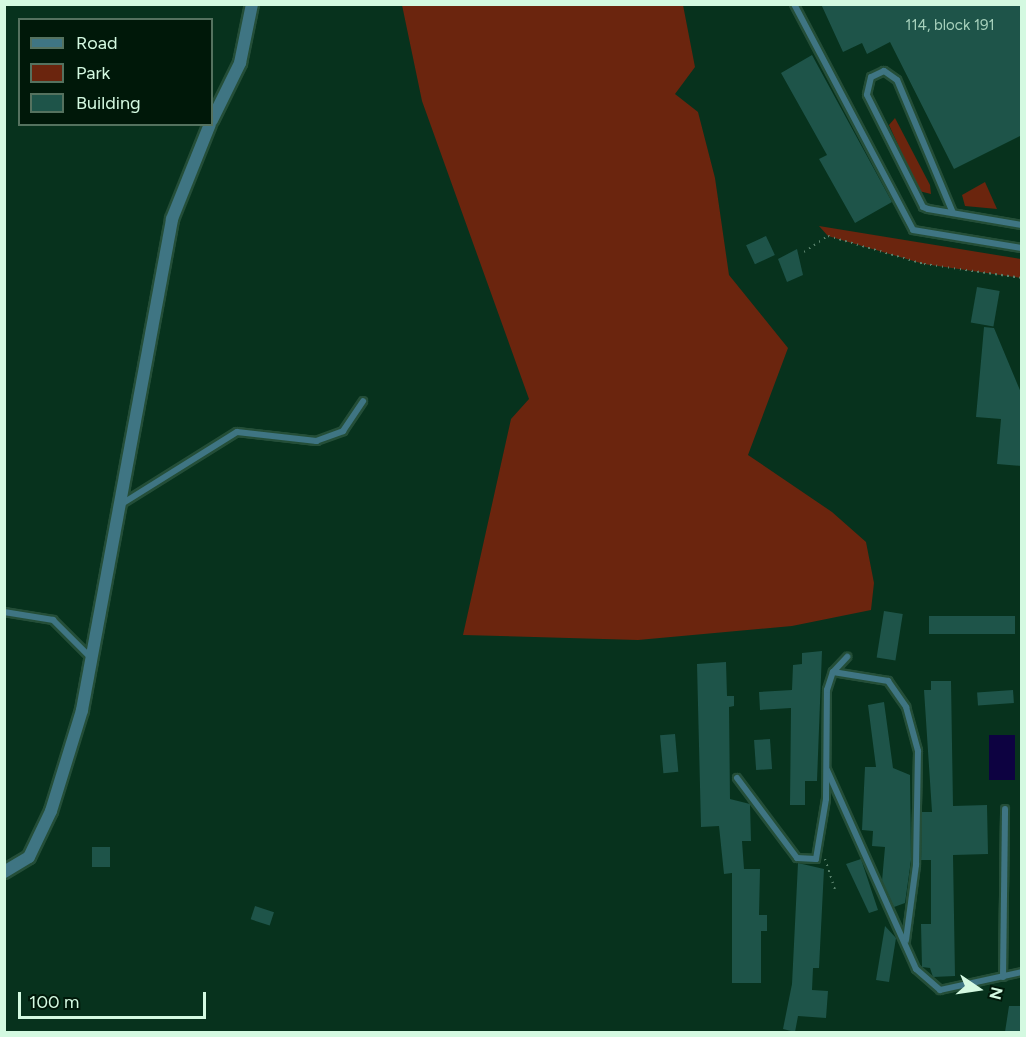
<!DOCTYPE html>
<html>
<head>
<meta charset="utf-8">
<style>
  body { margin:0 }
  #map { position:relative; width:1026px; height:1037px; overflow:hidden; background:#07321d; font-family:Figtree,sans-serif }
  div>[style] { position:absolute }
  .green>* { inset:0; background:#6b250e }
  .water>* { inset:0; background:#0d0241; transform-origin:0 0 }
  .building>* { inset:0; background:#1e5449; transform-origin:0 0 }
  .path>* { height:2px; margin-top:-1px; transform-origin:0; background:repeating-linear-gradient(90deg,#58816b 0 1.5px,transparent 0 6px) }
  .roads { filter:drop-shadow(2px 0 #244e38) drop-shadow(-2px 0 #244e38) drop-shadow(0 2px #244e38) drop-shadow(0 -2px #244e38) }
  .service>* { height:6px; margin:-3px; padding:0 3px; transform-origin:3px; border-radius:3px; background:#3f7583 }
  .minor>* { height:12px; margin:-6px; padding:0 6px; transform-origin:6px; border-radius:6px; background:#3f7583 }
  span { translate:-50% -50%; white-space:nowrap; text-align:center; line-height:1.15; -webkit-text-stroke:5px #001809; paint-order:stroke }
  .number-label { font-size:15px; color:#a6d0bb }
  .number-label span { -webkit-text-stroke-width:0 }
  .frame { position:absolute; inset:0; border:6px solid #d4f9e1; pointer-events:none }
  .legend { position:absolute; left:18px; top:18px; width:195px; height:108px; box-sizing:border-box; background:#001809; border:2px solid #55725f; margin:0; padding:8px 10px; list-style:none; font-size:18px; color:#d4f9e1 }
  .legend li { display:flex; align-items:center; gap:12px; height:30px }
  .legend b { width:30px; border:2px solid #55725f }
  .north { position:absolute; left:948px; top:959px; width:60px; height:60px; -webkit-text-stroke:4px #001809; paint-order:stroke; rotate:103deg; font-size:16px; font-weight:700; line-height:24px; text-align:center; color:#d4f9e1 }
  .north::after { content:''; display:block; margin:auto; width:21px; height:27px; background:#d4f9e1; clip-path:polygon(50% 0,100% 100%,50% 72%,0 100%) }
  .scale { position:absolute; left:18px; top:992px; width:188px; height:27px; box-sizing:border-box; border:3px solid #d4f9e1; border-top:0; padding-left:8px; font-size:18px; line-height:21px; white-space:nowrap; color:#d4f9e1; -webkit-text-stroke:4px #001809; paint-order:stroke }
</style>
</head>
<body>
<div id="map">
  <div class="green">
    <i style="clip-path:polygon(402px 5px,683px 5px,695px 67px,675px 94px,698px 112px,715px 178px,729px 275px,788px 348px,748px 455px,832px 512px,866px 542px,874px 583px,871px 610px,792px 626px,638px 640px,463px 635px,511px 419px,529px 399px,422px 101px)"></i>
    <i style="clip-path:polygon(895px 118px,930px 185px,931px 194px,919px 191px,889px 125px)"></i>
    <i style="clip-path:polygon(985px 182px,997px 209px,965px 206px,962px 195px)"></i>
    <i style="clip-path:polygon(819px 226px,1021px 259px,1021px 278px,924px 264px,828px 236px)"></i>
  </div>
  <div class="water">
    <i style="left:989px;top:735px;width:26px;height:45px"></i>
  </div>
  <div class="building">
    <i style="clip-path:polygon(821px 4px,1022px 4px,1022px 135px,954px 169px,890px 42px,867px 54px,862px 43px,843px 52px)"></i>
    <i style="clip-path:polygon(812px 55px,892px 202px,855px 223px,819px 159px,827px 155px,781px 73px)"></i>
    <i style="left:766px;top:236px;width:21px;height:22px;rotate:65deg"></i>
    <i style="clip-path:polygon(797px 249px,803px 275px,787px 282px,778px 259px)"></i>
    <i style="left:977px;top:287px;width:23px;height:36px;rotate:10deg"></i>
    <i style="clip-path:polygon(984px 327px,994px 328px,1022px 395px,1022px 466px,997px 464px,1001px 419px,976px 417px)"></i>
    <i style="left:884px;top:611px;width:19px;height:47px;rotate:9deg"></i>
    <i style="left:929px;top:616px;width:86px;height:18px"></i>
    <i style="clip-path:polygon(822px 651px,817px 781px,805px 781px,805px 805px,790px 805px,791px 708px,760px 710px,759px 692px,792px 690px,793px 665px,802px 664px,802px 653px)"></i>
    <i style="clip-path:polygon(726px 662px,727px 696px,734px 696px,734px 706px,729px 707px,730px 799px,750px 804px,751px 841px,742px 841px,744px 869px,760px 869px,759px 915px,767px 915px,767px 931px,761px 931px,761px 983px,732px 983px,732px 873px,724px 874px,719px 826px,701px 827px,697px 664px)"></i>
    <i style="clip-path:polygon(931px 681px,951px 681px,953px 806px,987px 805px,988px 854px,953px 855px,955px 976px,933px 977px,930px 968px,922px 967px,921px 924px,931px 924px,931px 860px,921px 860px,922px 812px,932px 812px,924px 690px,931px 690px)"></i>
    <i style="left:1013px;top:690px;width:13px;height:36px;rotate:86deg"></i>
    <i style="clip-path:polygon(884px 702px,893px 768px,910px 775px,911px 860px,905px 903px,894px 907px,882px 881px,885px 847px,872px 846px,873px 831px,862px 830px,865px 767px,876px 767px,868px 705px)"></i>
    <i style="left:675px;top:734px;width:38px;height:15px;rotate:85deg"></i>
    <i style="left:770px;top:739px;width:30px;height:16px;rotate:86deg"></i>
    <i style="left:92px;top:847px;width:18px;height:20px"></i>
    <i style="clip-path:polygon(861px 859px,878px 910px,869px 913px,846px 864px)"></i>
    <i style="clip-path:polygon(798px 863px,824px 869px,819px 968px,813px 968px,812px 990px,828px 991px,826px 1018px,798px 1016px,795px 1032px,783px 1029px,792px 984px)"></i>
    <i style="left:255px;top:906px;width:20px;height:14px;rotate:18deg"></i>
    <i style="clip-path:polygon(885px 926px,896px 938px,889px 982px,876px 980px)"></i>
    <i style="clip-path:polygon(1009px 1006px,1022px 1006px,1022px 1032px,1005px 1032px)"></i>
  </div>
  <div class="path">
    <i style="left:804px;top:252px;width:29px;rotate:-34deg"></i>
    <i style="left:828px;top:236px;width:100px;rotate:16.3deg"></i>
    <i style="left:924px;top:264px;width:99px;rotate:8.1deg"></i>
    <i style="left:825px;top:859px;width:33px;rotate:72deg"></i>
  </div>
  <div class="roads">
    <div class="service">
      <i style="left:794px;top:4px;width:255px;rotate:62.2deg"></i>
      <i style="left:913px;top:230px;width:110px;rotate:9.4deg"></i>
      <i style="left:953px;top:213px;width:144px;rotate:-112.8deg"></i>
      <i style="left:897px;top:80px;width:16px;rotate:-145deg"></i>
      <i style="left:884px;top:71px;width:14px;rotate:155deg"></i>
      <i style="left:871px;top:77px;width:18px;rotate:103deg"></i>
      <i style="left:867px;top:95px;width:125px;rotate:63.4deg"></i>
      <i style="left:923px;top:207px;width:5px;rotate:22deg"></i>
      <i style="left:928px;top:209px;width:95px;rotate:9.7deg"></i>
      <i style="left:120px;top:505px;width:138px;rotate:-32deg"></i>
      <i style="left:237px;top:432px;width:80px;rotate:6.5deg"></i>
      <i style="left:316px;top:441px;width:29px;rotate:-20deg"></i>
      <i style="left:343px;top:431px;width:36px;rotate:-56deg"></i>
      <i style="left:4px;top:612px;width:50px;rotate:9.3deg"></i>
      <i style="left:53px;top:620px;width:54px;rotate:45deg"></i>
      <i style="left:833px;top:672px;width:21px;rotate:-47deg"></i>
      <i style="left:827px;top:770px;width:218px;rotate:65.9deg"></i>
      <i style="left:916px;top:969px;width:32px;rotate:41deg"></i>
      <i style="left:940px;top:990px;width:84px;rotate:-12.4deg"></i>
      <i style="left:737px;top:778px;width:100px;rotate:53.1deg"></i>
      <i style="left:797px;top:858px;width:19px;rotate:3deg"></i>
      <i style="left:816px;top:859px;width:61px;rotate:-80.5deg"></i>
      <i style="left:826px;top:799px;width:109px;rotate:-89.5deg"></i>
      <i style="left:827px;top:690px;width:19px;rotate:-72deg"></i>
      <i style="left:833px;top:672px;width:56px;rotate:9.3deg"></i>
      <i style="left:888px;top:681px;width:32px;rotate:55deg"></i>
      <i style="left:906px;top:707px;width:46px;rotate:74.7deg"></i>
      <i style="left:918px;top:751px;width:114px;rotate:91deg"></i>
      <i style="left:916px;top:865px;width:76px;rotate:97.6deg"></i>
      <i style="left:1003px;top:977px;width:168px;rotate:-89.3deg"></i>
    </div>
    <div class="minor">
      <i style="left:212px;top:120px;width:64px;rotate:-63.8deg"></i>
      <i style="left:240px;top:63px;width:60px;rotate:-78.5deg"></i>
      <i style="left:4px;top:872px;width:29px;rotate:-31deg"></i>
      <i style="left:29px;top:857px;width:51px;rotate:-64.4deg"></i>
      <i style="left:51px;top:811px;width:106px;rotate:-72.9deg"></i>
      <i style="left:82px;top:710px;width:499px;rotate:-79.6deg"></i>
      <i style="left:172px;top:219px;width:102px;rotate:-68.2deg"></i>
    </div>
  </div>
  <div class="number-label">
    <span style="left:950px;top:26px">114, block 191</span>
  </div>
  <div class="frame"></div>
  <ul class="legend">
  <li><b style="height:8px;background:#3f7583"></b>Road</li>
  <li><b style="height:16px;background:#6b250e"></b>Park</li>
  <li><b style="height:16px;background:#1e5449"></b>Building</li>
  </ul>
  <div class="north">N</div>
  <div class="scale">100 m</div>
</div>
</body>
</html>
